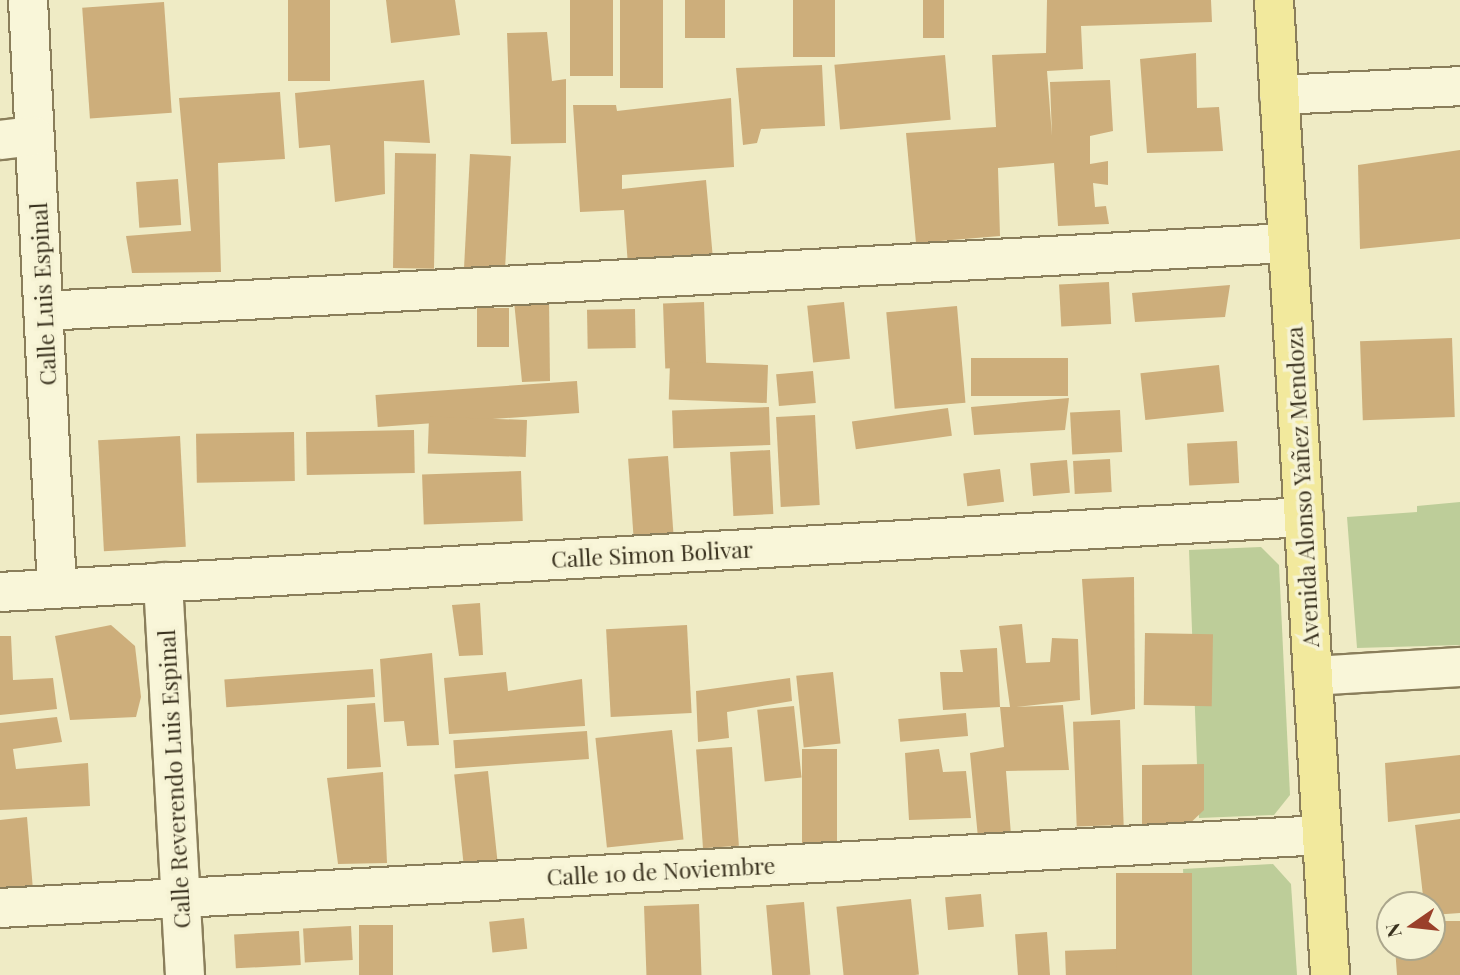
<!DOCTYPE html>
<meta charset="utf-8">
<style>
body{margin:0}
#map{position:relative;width:1460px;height:975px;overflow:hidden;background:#efebc5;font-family:"Playfair Display",serif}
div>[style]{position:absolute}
.green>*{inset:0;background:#bdcd99}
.building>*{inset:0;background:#cdae7b;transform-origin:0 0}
.roads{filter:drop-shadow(2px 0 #8a7e5b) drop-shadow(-2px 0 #8a7e5b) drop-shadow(0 2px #8a7e5b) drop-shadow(0 -2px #8a7e5b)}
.minor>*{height:38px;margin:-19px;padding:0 19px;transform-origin:19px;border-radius:19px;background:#f9f6d9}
.major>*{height:38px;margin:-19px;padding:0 19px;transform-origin:19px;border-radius:19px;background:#f2e99d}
span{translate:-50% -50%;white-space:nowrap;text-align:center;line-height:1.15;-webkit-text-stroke:7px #f6f3d5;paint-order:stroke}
.street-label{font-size:23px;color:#3a321f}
.north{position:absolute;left:1376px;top:891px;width:70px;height:70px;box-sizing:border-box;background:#f6f3d5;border:2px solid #aba68c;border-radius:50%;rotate:256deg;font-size:19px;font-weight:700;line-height:28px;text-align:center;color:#3a321f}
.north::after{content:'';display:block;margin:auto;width:24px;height:32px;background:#9a402a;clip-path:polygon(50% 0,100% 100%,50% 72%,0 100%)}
</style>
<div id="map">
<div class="green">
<div style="clip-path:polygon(1460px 502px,1460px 645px,1357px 648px,1347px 517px,1417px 512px,1417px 506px)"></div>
<div style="clip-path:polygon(1261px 547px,1279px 565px,1290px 795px,1274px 815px,1199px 818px,1189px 550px)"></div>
<div style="clip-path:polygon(1273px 864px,1291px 884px,1297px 975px,1188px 975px,1183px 869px)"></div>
</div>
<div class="building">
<div style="left:288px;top:0;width:42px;height:81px"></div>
<div style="clip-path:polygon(386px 0,455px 0,460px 35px,391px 43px)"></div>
<div style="left:570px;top:0;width:43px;height:76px"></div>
<div style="left:620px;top:0;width:43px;height:88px"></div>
<div style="left:685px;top:0;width:40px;height:38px"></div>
<div style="left:793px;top:0;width:42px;height:57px"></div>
<div style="left:923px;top:0;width:21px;height:38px"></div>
<div style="clip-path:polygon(1047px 0,1211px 0,1212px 22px,1081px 26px,1083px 69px,1047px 71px,1052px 136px,1050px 82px,1110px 80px,1113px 131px,1090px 136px,1090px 164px,1108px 161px,1108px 185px,1093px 183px,1095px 207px,1106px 206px,1109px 224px,1058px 226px,1054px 163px,998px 168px,1000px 236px,916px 243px,906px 133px,996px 127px,992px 55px,1046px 53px)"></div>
<div style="left:164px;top:2px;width:111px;height:82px;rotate:86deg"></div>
<div style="clip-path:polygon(547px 32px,552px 81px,566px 79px,566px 143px,511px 144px,507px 33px)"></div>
<div style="clip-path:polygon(1196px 53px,1197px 108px,1219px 107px,1223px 151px,1147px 153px,1140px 59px)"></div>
<div style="left:945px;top:55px;width:65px;height:111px;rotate:85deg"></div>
<div style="clip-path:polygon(822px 65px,825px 126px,761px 129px,757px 143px,743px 145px,736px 68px)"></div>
<div style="clip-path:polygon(424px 80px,430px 143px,384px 141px,385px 194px,335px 202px,330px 145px,299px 148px,295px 93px)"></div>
<div style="clip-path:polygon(280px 92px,285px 159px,218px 163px,221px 272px,132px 273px,126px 236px,191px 231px,179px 98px)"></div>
<div style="clip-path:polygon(731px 98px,734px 167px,622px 175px,622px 189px,706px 180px,713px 259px,628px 266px,624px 210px,580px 212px,573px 105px,616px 105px,617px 111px)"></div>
<div style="clip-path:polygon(1460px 150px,1460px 239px,1360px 249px,1358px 165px)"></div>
<div style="left:395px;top:153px;width:41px;height:115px;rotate:1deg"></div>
<div style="left:470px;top:154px;width:41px;height:115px;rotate:3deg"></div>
<div style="left:178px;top:179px;width:46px;height:42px;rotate:86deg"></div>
<div style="left:1109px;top:282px;width:42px;height:50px;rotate:87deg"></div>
<div style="clip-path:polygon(1230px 285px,1225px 317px,1135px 322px,1132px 293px)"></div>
<div style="clip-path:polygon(549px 299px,550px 381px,522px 382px,514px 301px)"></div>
<div style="left:704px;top:302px;width:65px;height:41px;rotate:88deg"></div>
<div style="left:844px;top:302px;width:57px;height:37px;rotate:84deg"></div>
<div style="left:957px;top:306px;width:97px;height:71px;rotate:85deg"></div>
<div style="left:477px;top:308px;width:32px;height:39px"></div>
<div style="left:635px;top:309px;width:39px;height:48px;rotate:89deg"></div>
<div style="left:1452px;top:338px;width:79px;height:92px;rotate:88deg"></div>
<div style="left:1068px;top:358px;width:38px;height:97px;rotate:90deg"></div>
<div style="left:768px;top:365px;width:38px;height:98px;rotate:92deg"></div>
<div style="left:1219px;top:365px;width:47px;height:79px;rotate:84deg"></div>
<div style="left:813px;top:371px;width:32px;height:37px;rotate:85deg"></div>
<div style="left:577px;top:381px;width:32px;height:202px;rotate:86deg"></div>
<div style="clip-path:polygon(1069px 398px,1065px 430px,974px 435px,971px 407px)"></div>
<div style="left:769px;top:407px;width:38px;height:97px;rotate:88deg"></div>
<div style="left:948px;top:408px;width:28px;height:97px;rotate:82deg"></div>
<div style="left:1120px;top:410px;width:42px;height:50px;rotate:87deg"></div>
<div style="left:815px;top:415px;width:90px;height:39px;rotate:87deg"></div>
<div style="left:527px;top:420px;width:37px;height:98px;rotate:92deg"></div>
<div style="left:414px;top:430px;width:43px;height:108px;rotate:89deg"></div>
<div style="left:294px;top:432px;width:49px;height:98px;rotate:89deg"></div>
<div style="left:180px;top:436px;width:111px;height:82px;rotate:87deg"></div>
<div style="left:1237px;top:441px;width:42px;height:50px;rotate:87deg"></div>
<div style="left:770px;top:450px;width:64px;height:40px;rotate:87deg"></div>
<div style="left:668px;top:456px;width:77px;height:40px;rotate:86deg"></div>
<div style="left:1110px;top:459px;width:33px;height:37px;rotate:87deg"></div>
<div style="left:1067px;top:460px;width:33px;height:37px;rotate:85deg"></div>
<div style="left:1000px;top:469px;width:33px;height:37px;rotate:83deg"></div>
<div style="left:521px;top:471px;width:50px;height:99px;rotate:88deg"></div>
<div style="clip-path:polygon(1134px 577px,1135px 709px,1091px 715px,1082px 579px)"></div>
<div style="clip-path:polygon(480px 603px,483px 655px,459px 656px,452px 605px)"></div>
<div style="clip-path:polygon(1022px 624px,1026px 663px,1050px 662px,1052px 638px,1078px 639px,1080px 700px,1016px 707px,1063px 705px,1069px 770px,1006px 771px,1011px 835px,978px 838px,970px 753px,1004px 747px,1000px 707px,1010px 707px,999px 626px)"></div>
<div style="clip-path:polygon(111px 625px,135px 646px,141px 697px,136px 717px,70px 720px,55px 636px)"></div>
<div style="left:687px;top:625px;width:88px;height:81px;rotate:87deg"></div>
<div style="left:1145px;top:633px;width:68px;height:72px;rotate:1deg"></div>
<div style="clip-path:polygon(0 636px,11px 636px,13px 680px,53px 678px,57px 709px,0 715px)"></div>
<div style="clip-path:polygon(997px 648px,1000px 707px,943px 710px,940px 672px,963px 672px,960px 650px)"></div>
<div style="clip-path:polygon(432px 653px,439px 745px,407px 746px,404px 721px,384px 722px,380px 659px)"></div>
<div style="left:373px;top:669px;width:28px;height:149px;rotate:86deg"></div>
<div style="clip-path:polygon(506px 672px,508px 691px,582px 679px,585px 726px,449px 734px,444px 678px)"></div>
<div style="left:833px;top:672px;width:72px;height:37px;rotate:84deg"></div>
<div style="clip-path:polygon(790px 678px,792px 701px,727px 712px,729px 738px,698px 742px,696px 691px)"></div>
<div style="clip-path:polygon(375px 703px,381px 767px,347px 769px,347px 705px)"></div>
<div style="left:794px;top:706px;width:72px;height:37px;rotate:84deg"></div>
<div style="left:966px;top:713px;width:23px;height:68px;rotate:85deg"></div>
<div style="clip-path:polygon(57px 717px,62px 742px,13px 749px,16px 769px,88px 763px,90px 806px,0 810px,0 723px)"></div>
<div style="left:1120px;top:720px;width:105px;height:47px;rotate:88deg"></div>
<div style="left:672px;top:730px;width:110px;height:77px;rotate:84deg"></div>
<div style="left:587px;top:731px;width:28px;height:134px;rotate:86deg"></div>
<div style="left:732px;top:747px;width:99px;height:36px;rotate:86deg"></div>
<div style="left:802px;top:749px;width:35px;height:95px"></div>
<div style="clip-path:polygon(939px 749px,943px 772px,966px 771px,971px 818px,909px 820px,905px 753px)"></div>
<div style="clip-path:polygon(1460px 755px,1460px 813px,1388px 822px,1385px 763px)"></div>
<div style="clip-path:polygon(1204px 764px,1204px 810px,1183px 830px,1142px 829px,1142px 765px)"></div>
<div style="left:488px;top:771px;width:90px;height:34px;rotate:84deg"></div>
<div style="clip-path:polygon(383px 772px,387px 863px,338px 864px,327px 778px)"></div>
<div style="clip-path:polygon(27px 817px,33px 890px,0 891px,0 820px)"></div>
<div style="clip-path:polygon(1460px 819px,1460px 913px,1432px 915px,1432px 905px,1424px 905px,1415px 825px)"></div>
<div style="left:1192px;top:873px;width:102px;height:76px;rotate:90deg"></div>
<div style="left:981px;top:894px;width:33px;height:36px;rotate:85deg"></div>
<div style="left:911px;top:899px;width:76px;height:75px;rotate:84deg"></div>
<div style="left:804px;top:902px;width:73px;height:38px;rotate:85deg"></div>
<div style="left:699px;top:904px;width:71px;height:55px;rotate:88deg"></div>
<div style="left:524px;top:918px;width:31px;height:35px;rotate:84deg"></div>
<div style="clip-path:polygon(1432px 921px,1460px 921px,1460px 975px,1397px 975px,1395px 947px,1432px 947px)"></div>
<div style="left:359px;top:925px;width:34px;height:50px"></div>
<div style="left:351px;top:926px;width:34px;height:48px;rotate:87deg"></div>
<div style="left:299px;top:931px;width:34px;height:65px;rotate:87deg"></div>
<div style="left:1047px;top:932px;width:43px;height:32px;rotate:86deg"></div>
<div style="left:1116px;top:949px;width:26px;height:51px;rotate:88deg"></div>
</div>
<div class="roads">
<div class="minor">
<div style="left:28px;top:0;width:589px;rotate:87.18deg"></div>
<div style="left:1279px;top:95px;width:181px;rotate:-2.8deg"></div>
<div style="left:0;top:140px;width:34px;rotate:-7deg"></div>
<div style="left:44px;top:311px;width:1246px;rotate:-3.13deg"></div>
<div style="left:163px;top:582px;width:394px;rotate:86.8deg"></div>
<div style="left:0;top:592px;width:1306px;rotate:-3.29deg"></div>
<div style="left:1313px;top:676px;width:147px;rotate:-3.5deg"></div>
<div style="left:0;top:908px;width:1324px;rotate:-3.16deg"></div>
</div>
<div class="major">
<div style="left:1274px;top:0;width:977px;rotate:86.71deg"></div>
</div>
</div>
<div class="street-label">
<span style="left:43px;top:294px;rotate:-93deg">Calle Luis Espinal</span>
<span style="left:1302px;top:487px;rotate:-93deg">Avenida Alonso Yañez Mendoza</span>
<span style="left:652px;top:554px;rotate:-3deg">Calle Simon Bolivar</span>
<span style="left:174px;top:779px;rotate:-93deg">Calle Reverendo Luis Espinal</span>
<span style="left:661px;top:871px;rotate:-3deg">Calle 10 de Noviembre</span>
</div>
<div class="north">N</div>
</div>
